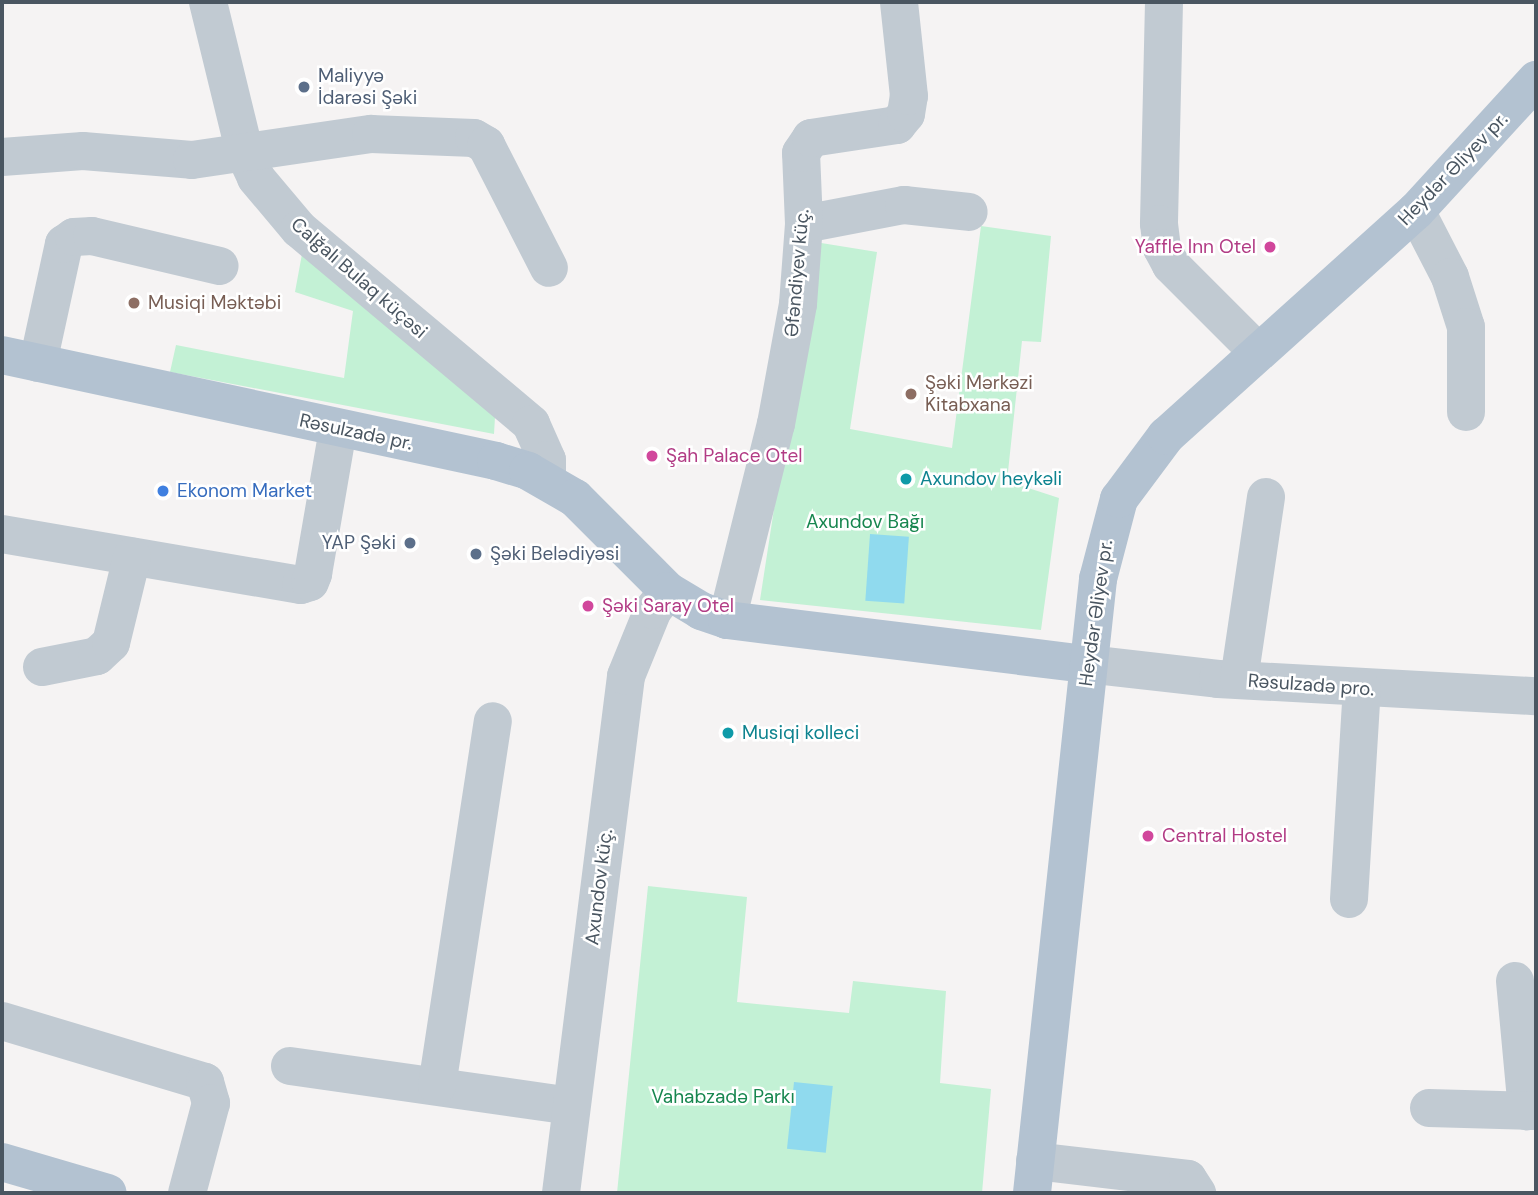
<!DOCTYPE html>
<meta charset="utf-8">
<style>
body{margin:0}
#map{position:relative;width:1538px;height:1195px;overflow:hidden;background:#f5f3f3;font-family:"DM Sans",sans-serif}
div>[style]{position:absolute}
.green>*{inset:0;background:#c3f1d5}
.water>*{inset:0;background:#90daee;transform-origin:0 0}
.minor>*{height:38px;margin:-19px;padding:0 19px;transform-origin:19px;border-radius:19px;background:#c1cad2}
.major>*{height:38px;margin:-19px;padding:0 19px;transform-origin:19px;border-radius:19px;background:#b3c2d1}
.dots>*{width:19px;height:19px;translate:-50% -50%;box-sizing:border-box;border:4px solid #fff;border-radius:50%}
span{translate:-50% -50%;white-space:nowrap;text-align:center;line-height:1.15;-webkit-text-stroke:5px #fff;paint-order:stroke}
.service-label{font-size:19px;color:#4e5e75}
.left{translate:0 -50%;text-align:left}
.right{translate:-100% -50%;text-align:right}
.street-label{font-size:19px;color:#4a5661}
.hotel-label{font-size:19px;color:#b23c85}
.education-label{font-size:19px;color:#785e54}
.culture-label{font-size:19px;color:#0d838f}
.shop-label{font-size:19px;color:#366cbe}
.park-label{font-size:19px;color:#17864f}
.frame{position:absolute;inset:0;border:4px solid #4a5661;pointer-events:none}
</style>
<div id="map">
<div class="green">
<div style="clip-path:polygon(981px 226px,1051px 236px,1041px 342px,1022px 341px,1007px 481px,1059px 498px,1041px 630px,760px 600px,815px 242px,877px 252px,850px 429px,952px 448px)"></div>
<div style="clip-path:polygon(302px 254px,495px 417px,494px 434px,170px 372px,176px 345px,344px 378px,353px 311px,295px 292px)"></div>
<div style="clip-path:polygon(648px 886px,747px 897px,737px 1002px,849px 1013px,853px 981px,946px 991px,940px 1083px,991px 1089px,982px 1193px,617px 1193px)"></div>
</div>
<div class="water">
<div style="left:870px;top:534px;width:39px;height:67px;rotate:4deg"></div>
<div style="left:794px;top:1082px;width:39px;height:67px;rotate:6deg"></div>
</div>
<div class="minor">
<div style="left:208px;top:2px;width:156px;rotate:76.3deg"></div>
<div style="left:245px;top:154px;width:26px;rotate:65deg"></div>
<div style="left:256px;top:178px;width:67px;rotate:49.9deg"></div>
<div style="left:299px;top:229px;width:303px;rotate:40deg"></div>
<div style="left:531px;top:424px;width:39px;rotate:66deg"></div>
<div style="left:547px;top:460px;width:20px;rotate:90deg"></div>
<div style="left:1164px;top:2px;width:222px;rotate:91.3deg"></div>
<div style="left:1159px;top:224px;width:24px;rotate:83deg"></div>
<div style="left:1162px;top:248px;width:19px;rotate:62deg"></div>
<div style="left:1171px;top:265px;width:123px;rotate:45deg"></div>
<div style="left:2px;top:157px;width:81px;rotate:-4.2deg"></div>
<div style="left:83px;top:151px;width:109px;rotate:4.7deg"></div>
<div style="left:192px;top:160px;width:181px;rotate:-8.3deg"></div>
<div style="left:371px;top:134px;width:103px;rotate:2.2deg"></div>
<div style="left:474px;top:138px;width:14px;rotate:30deg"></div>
<div style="left:486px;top:145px;width:138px;rotate:62.9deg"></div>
<div style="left:1416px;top:211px;width:74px;rotate:62.7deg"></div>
<div style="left:1450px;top:277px;width:52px;rotate:72.3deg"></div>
<div style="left:1466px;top:327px;width:85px;rotate:90deg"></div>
<div style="left:804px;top:224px;width:102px;rotate:-10.8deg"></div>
<div style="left:904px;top:205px;width:65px;rotate:6.1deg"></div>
<div style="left:38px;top:363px;width:122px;rotate:-77.7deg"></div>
<div style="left:64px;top:244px;width:12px;rotate:-35deg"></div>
<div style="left:74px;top:237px;width:18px;rotate:-3deg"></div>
<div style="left:92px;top:236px;width:131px;rotate:13.2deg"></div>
<div style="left:2px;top:534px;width:303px;rotate:9.7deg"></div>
<div style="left:301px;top:585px;width:9px;rotate:-18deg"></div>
<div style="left:310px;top:582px;width:9px;rotate:-69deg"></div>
<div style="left:313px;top:574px;width:146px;rotate:-80.2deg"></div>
<div style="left:727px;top:620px;width:202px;rotate:-76deg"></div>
<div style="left:776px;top:424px;width:122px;rotate:-79.6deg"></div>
<div style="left:798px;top:304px;width:80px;rotate:-85.7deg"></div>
<div style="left:804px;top:224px;width:71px;rotate:-92.4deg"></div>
<div style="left:801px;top:153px;width:18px;rotate:-56deg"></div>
<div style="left:811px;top:138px;width:87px;rotate:-8.6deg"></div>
<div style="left:897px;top:125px;width:14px;rotate:-51deg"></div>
<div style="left:906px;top:114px;width:18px;rotate:-81deg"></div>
<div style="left:909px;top:96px;width:95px;rotate:-96.1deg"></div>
<div style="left:1087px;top:664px;width:132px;rotate:6.5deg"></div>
<div style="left:1218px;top:679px;width:318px;rotate:3.1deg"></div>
<div style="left:42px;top:667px;width:56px;rotate:-11.3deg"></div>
<div style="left:97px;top:656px;width:19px;rotate:-43deg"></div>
<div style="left:111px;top:643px;width:89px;rotate:-76.3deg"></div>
<div style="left:1239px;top:680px;width:185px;rotate:-81.6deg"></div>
<div style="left:1349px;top:899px;width:210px;rotate:-86.5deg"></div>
<div style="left:1515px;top:981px;width:131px;rotate:84.7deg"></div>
<div style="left:2px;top:1021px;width:212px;rotate:16.7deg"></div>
<div style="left:205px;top:1082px;width:22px;rotate:74deg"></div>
<div style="left:211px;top:1103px;width:93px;rotate:104.9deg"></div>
<div style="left:290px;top:1066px;width:284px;rotate:8.1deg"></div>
<div style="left:437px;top:1086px;width:369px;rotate:-81.3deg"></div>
<div style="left:1429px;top:1108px;width:107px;rotate:1.6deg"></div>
<div style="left:1035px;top:1161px;width:154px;rotate:6.7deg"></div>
<div style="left:1188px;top:1179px;width:17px;rotate:57deg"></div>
<div style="left:561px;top:1193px;width:521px;rotate:-82.83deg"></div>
<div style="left:626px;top:676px;width:71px;rotate:-67.8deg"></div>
<div style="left:653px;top:610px;width:24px;rotate:-52deg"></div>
</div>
<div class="major">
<div style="left:2px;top:355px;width:505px;rotate:12.11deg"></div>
<div style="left:496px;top:461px;width:34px;rotate:17deg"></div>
<div style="left:528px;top:471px;width:54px;rotate:29.9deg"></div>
<div style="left:575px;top:498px;width:132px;rotate:45deg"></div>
<div style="left:668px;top:591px;width:39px;rotate:31deg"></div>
<div style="left:701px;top:611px;width:28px;rotate:19deg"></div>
<div style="left:727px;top:620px;width:363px;rotate:7deg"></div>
<div style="left:2px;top:1162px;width:110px;rotate:16.3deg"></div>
<div style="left:1032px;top:1193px;width:618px;rotate:-83.86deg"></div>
<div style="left:1098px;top:579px;width:83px;rotate:-75.3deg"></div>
<div style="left:1119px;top:499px;width:79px;rotate:-53.3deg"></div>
<div style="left:1166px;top:436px;width:336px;rotate:-42deg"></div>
<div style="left:1416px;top:211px;width:178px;rotate:-47.5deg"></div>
</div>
<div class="dots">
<div style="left:304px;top:87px;background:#5c6f8a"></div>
<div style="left:1270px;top:247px;background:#d1479c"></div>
<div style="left:134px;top:303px;background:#8d6e63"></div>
<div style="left:911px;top:394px;background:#8d6e63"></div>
<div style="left:652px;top:456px;background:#d1479c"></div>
<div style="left:906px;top:479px;background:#0f9aa8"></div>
<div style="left:163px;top:491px;background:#3f7fe0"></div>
<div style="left:410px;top:543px;background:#5c6f8a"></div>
<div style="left:476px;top:554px;background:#5c6f8a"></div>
<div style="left:588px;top:606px;background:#d1479c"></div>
<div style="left:728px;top:733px;background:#0f9aa8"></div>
<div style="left:1148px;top:836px;background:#d1479c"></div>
</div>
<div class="service-label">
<span class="left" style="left:318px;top:87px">Maliyyə<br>İdarəsi Şəki</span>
<span class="right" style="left:396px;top:543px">YAP Şəki</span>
<span class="left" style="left:490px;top:554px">Şəki Belədiyəsi</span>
</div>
<div class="street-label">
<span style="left:1453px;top:169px;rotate:-46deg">Heydər Əliyev pr.</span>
<span style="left:797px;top:273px;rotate:-85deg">Əfəndiyev küç.</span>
<span style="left:359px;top:278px;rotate:41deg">Calğalı Bulaq küçəsi</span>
<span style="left:356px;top:432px;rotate:12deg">Rəsulzadə pr.</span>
<span style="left:1096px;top:613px;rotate:-82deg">Heydər Əliyev pr.</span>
<span style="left:1311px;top:685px;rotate:4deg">Rəsulzadə pro.</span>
<span style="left:599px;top:887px;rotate:-83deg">Axundov küç.</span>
</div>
<div class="hotel-label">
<span class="right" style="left:1256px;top:247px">Yaffle Inn Otel</span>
<span class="left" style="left:666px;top:456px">Şah Palace Otel</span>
<span class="left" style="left:602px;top:606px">Şəki Saray Otel</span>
<span class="left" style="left:1162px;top:836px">Central Hostel</span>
</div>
<div class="education-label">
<span class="left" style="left:148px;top:303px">Musiqi Məktəbi</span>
<span class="left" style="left:925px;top:394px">Şəki Mərkəzi<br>Kitabxana</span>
</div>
<div class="culture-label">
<span class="left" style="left:920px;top:479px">Axundov heykəli</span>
<span class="left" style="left:742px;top:733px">Musiqi kolleci</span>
</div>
<div class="shop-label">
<span class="left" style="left:177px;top:491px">Ekonom Market</span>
</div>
<div class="park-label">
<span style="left:865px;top:522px">Axundov Bağı</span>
<span style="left:723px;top:1097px">Vahabzadə Parkı</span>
</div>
<div class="frame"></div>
</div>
